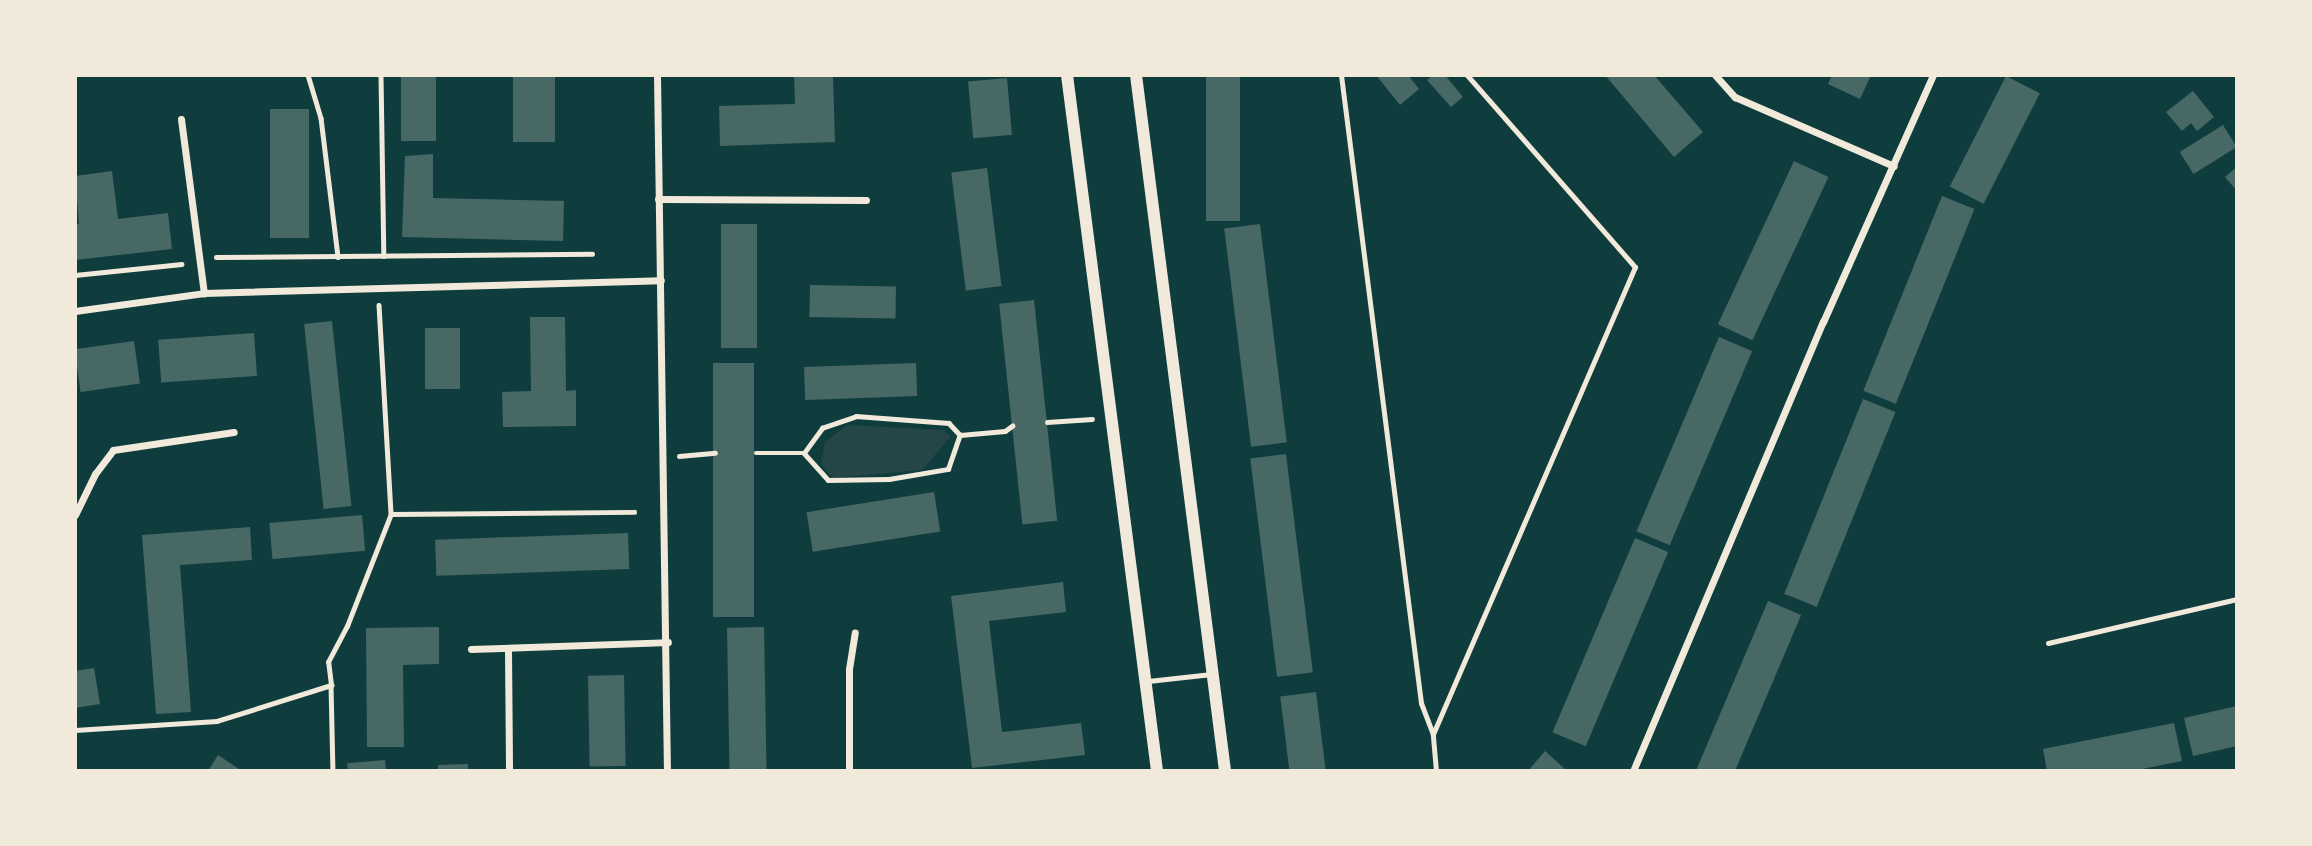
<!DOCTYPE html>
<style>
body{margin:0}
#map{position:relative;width:2312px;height:846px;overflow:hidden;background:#0f3d3e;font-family:"Roboto Condensed",sans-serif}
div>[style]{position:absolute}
.green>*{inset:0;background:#244646}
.building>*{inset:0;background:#486865;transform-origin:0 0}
.path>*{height:4.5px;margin:-2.25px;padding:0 2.25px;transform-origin:2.25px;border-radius:2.25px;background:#f1e9da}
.service>*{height:5px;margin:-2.5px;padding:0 2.5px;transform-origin:2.5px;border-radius:2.5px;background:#f1e9da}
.minor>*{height:7px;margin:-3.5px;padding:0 3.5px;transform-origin:3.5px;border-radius:3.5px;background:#f1e9da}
.tertiary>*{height:12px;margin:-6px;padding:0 6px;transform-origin:6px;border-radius:6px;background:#f1e9da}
span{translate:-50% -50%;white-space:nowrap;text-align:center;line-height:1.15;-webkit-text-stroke:6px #f1e9da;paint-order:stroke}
.frame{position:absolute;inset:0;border:77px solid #f1e9da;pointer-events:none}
</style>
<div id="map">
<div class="green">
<div style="clip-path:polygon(847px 425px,943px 430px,951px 436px,922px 470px,833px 478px,821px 464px,825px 442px)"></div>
</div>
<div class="building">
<div style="left:401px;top:75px;width:35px;height:66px"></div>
<div style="left:513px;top:75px;width:42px;height:67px"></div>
<div style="clip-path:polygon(794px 75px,833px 75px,835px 142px,720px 146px,719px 106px,795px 104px)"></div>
<div style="left:1206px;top:75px;width:34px;height:146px"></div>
<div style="clip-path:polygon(1376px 75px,1408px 75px,1419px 89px,1400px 105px)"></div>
<div style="clip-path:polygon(1433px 75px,1445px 75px,1463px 97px,1451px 107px,1427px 80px)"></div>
<div style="clip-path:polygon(1605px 75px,1654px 75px,1703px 132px,1674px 157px)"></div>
<div style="clip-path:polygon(1832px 75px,1871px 75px,1860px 99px,1828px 84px)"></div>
<div style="left:2006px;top:76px;width:38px;height:124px;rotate:27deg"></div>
<div style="left:1007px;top:78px;width:57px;height:39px;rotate:85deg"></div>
<div style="clip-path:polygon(2193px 91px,2214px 117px,2197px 131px,2191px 123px,2182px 131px,2166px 112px)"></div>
<div style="left:270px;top:109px;width:39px;height:129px"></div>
<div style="left:2223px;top:125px;width:26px;height:51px;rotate:58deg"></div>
<div style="clip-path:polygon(433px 154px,433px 198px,564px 201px,563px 241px,402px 237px,405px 156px)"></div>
<div style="left:1794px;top:161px;width:38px;height:180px;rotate:25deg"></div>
<div style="clip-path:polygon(2237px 167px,2237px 191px,2225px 177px)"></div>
<div style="left:987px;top:168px;width:119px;height:36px;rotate:83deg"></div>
<div style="clip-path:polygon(112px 171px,118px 219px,168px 213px,172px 249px,75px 260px,75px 224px,79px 224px,75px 176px)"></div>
<div style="left:1942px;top:196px;width:35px;height:210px;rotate:22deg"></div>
<div style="left:721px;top:224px;width:36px;height:124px"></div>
<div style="left:1260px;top:224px;width:220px;height:36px;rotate:83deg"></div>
<div style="left:810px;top:285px;width:86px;height:32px;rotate:1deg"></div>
<div style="left:1034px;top:300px;width:222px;height:35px;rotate:84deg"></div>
<div style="clip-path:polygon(530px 317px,565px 317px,566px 391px,576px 390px,576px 426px,503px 427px,502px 392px,531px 391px)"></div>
<div style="left:332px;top:321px;width:186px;height:28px;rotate:84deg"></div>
<div style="left:425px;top:328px;width:35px;height:61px"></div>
<div style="left:254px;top:333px;width:43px;height:96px;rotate:86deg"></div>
<div style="left:1719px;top:337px;width:36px;height:211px;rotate:23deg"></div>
<div style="left:134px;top:341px;width:43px;height:60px;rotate:82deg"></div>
<div style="left:713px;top:363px;width:41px;height:254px"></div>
<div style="left:916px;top:363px;width:33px;height:112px;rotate:88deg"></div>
<div style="left:1863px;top:399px;width:35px;height:210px;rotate:22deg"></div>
<div style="left:1286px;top:454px;width:220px;height:36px;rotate:83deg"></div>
<div style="left:934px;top:492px;width:40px;height:129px;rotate:81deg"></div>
<div style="left:362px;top:515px;width:36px;height:93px;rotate:85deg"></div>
<div style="clip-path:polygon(250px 527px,252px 560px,180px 565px,191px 712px,156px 714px,142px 535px)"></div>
<div style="left:628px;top:533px;width:36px;height:193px;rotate:88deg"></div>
<div style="left:1635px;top:538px;width:36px;height:211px;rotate:23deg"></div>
<div style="clip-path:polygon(1063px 582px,1066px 612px,989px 621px,1002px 732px,1081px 723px,1085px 755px,972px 768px,951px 596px)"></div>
<div style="left:1768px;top:601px;width:36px;height:184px;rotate:23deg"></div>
<div style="clip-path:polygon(439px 627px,439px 664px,403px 665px,404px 747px,367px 747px,366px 628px)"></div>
<div style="left:764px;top:627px;width:144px;height:37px;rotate:89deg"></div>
<div style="clip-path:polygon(94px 668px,100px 704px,75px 708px,75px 671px)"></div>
<div style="left:624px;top:675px;width:91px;height:36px;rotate:89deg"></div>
<div style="left:1316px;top:692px;width:80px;height:36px;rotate:83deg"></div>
<div style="clip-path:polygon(2237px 706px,2237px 746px,2193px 756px,2184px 718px)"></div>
<div style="clip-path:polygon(2174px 723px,2182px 761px,2132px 771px,2047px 771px,2043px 749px)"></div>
<div style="clip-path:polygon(1545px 751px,1567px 771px,1528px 771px)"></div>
<div style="clip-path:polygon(218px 755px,242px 771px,208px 771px)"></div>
<div style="left:385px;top:760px;width:11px;height:38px;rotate:85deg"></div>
<div style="clip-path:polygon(468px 764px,468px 771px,438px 771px,438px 765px)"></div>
</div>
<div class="path">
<div style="left:308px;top:75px;width:45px;rotate:73.2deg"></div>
<div style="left:321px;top:118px;width:140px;rotate:83deg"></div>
<div style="left:381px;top:75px;width:181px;rotate:89.1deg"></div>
<div style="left:216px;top:257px;width:376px;rotate:-0.5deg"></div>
<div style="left:75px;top:275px;width:107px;rotate:-5.9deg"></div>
<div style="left:379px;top:305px;width:209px;rotate:86.7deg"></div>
<div style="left:1047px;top:422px;width:45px;rotate:-3.8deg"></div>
<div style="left:756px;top:453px;width:48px"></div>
<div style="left:804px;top:453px;width:31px;rotate:-54deg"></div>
<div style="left:822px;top:428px;width:36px;rotate:-19deg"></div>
<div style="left:856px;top:416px;width:93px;rotate:4.3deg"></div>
<div style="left:949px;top:423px;width:16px;rotate:47deg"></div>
<div style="left:960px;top:435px;width:45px;rotate:-5.1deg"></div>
<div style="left:1005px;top:431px;width:9px;rotate:-36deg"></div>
<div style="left:804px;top:453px;width:36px;rotate:48deg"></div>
<div style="left:828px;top:480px;width:61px;rotate:-0.9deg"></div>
<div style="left:889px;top:479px;width:60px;rotate:-9.6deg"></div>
<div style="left:948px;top:469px;width:36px;rotate:-71deg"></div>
<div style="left:679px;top:456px;width:36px;rotate:-5deg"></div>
<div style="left:331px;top:685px;width:86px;rotate:88.7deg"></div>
<div style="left:75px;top:730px;width:142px;rotate:-3.6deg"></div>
<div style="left:217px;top:721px;width:120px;rotate:-17.5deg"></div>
<div style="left:331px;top:685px;width:23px;rotate:-97deg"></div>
<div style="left:328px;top:662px;width:41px;rotate:-62.2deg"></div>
<div style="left:347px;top:626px;width:120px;rotate:-68.6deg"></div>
<div style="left:391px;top:514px;width:243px;rotate:-0.5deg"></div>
</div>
<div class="service">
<div style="left:1341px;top:75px;width:633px;rotate:82.74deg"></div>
<div style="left:1421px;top:703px;width:33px;rotate:69deg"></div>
<div style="left:2048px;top:643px;width:194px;rotate:-13.1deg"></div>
<div style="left:1148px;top:681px;width:64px;rotate:-6.2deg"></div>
<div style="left:1436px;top:771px;width:37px;rotate:-95deg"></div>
<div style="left:1433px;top:734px;width:509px;rotate:-66.61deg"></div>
<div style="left:1635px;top:267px;width:255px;rotate:-131.2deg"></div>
</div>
<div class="minor">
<div style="left:657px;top:75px;width:696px;rotate:89.18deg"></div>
<div style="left:1715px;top:75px;width:30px;rotate:48deg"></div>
<div style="left:1735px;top:97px;width:173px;rotate:23.5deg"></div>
<div style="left:181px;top:119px;width:176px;rotate:82.5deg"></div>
<div style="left:658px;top:199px;width:208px;rotate:0.3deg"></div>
<div style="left:75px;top:311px;width:130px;rotate:-7.9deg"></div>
<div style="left:204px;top:293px;width:457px;rotate:-1.6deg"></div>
<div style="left:75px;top:515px;width:46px;rotate:-64deg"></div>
<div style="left:95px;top:474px;width:30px;rotate:-53deg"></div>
<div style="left:113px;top:450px;width:122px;rotate:-8.5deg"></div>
<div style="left:471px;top:649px;width:197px;rotate:-2deg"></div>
<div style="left:508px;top:650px;width:121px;rotate:89.5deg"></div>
<div style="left:849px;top:771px;width:102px;rotate:-90deg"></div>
<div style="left:849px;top:669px;width:37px;rotate:-81deg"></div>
<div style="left:1633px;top:771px;width:488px;rotate:-67.1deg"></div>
<div style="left:1823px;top:322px;width:270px;rotate:-66deg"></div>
</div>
<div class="tertiary">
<div style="left:1067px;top:75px;width:702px;rotate:82.63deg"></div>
<div style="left:1136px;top:75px;width:702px;rotate:82.71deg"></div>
</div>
<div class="frame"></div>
</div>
